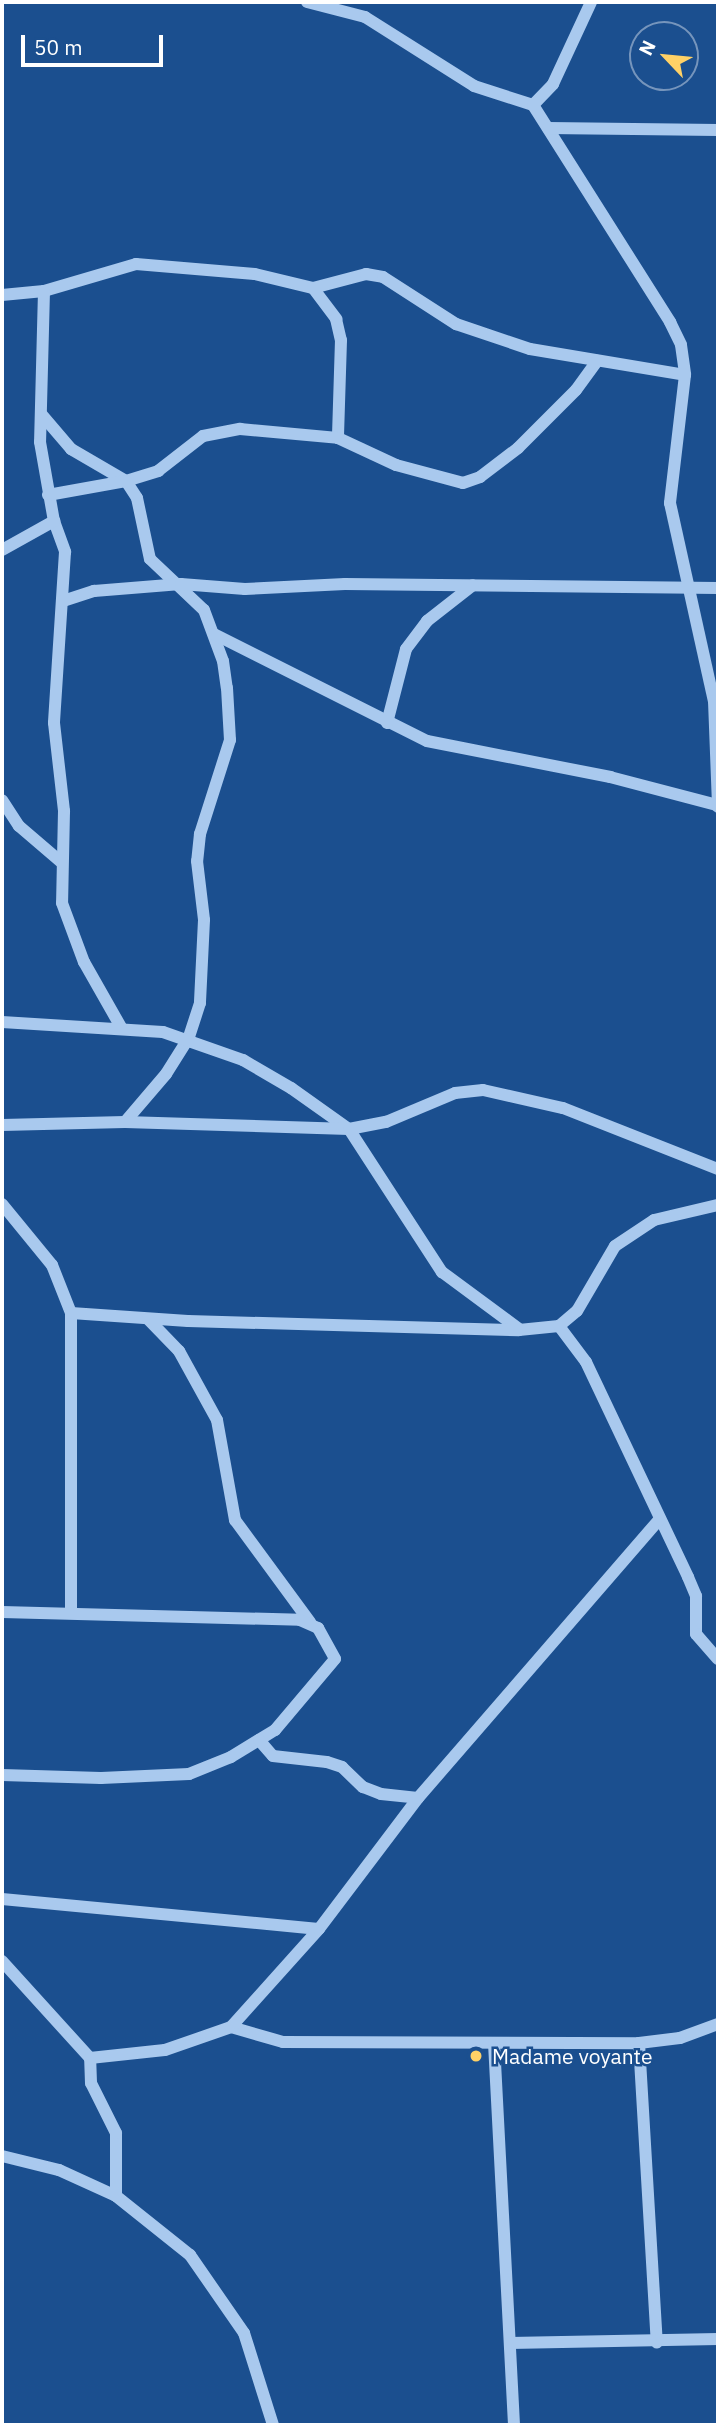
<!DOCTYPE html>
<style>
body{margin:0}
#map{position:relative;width:720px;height:2427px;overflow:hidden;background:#1b4f8f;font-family:"IBM Plex Sans",sans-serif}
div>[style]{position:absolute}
.minor>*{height:12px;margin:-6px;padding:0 6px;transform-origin:6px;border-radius:6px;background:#a9c9ee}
.dots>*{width:19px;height:19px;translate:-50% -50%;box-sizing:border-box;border:4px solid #1b4f8f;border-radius:50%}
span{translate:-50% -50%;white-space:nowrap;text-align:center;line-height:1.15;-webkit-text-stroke:5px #1b4f8f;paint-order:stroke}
.poi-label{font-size:21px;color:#fff}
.left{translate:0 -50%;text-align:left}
.frame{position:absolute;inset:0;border:4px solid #fff;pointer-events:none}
.north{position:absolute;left:629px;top:21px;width:70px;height:70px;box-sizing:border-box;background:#1b4f8f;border:2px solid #7695bc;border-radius:50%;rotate:296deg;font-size:19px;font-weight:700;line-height:28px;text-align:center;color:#fff}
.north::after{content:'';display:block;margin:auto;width:24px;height:32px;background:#ffd166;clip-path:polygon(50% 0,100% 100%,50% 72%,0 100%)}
.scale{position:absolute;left:21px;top:35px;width:142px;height:32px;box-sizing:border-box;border:4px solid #fff;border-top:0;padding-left:9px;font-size:21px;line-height:24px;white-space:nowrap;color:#fff;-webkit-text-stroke:5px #1b4f8f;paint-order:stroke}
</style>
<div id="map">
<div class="minor">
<div style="left:307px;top:2px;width:60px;rotate:14.5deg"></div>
<div style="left:365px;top:17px;width:129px;rotate:32.3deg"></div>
<div style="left:474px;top:86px;width:62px;rotate:17.9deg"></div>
<div style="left:533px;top:105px;width:257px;rotate:57.7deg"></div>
<div style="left:670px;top:322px;width:25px;rotate:64deg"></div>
<div style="left:681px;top:345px;width:30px;rotate:82deg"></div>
<div style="left:685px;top:375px;width:129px;rotate:96.7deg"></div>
<div style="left:670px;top:503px;width:203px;rotate:77.5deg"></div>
<div style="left:714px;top:701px;width:106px;rotate:87.8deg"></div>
<div style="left:533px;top:105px;width:29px;rotate:-46deg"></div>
<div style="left:553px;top:84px;width:90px;rotate:-65.1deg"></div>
<div style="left:548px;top:128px;width:170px;rotate:0.7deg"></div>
<div style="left:313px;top:288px;width:39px;rotate:53deg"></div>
<div style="left:336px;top:319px;width:22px;rotate:77deg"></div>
<div style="left:341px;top:340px;width:98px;rotate:91.8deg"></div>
<div style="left:44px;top:291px;width:96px;rotate:-16.4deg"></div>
<div style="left:136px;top:264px;width:119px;rotate:4.8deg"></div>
<div style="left:255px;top:274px;width:60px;rotate:13.6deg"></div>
<div style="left:313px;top:288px;width:55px;rotate:-14.8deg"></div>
<div style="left:366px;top:274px;width:17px;rotate:10deg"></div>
<div style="left:383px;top:277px;width:87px;rotate:32.8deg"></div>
<div style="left:456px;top:324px;width:78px;rotate:18.7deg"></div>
<div style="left:530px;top:349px;width:157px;rotate:9.5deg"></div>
<div style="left:2px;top:295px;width:42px;rotate:-5.4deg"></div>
<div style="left:44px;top:291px;width:151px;rotate:91.5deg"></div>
<div style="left:40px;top:442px;width:80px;rotate:80deg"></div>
<div style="left:54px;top:521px;width:33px;rotate:70deg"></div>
<div style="left:65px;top:552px;width:171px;rotate:93.7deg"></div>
<div style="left:54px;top:723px;width:89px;rotate:83.5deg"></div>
<div style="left:64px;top:811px;width:92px;rotate:91.2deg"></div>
<div style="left:62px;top:903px;width:63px;rotate:69.6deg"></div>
<div style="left:84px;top:962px;width:75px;rotate:60.4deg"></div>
<div style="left:42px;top:415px;width:45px;rotate:49.5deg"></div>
<div style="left:71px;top:449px;width:64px;rotate:30.2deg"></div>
<div style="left:126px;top:481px;width:34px;rotate:-17deg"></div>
<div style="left:158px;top:471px;width:57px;rotate:-37.9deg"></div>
<div style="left:203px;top:436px;width:38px;rotate:-11deg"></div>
<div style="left:240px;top:429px;width:98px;rotate:5.2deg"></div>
<div style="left:338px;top:438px;width:64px;rotate:25deg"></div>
<div style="left:396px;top:465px;width:69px;rotate:15deg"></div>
<div style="left:463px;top:483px;width:18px;rotate:-19deg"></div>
<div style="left:480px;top:477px;width:48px;rotate:-37.3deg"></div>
<div style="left:518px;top:448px;width:82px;rotate:-45deg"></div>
<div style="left:576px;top:390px;width:36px;rotate:-54deg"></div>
<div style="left:48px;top:495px;width:79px;rotate:-10.2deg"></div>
<div style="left:126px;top:481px;width:20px;rotate:57deg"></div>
<div style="left:137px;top:498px;width:62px;rotate:78deg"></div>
<div style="left:150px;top:559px;width:74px;rotate:43.4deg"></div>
<div style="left:204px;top:610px;width:54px;rotate:69.6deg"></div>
<div style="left:223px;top:661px;width:27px;rotate:82deg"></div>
<div style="left:227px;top:688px;width:52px;rotate:86.7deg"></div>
<div style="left:230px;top:740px;width:99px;rotate:107.7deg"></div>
<div style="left:200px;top:834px;width:27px;rotate:96deg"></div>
<div style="left:197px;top:861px;width:59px;rotate:83.2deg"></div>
<div style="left:204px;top:920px;width:83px;rotate:92.8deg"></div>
<div style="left:200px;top:1003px;width:38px;rotate:108deg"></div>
<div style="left:188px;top:1039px;width:41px;rotate:122.2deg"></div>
<div style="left:166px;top:1074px;width:63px;rotate:130.5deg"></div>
<div style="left:2px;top:550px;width:60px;rotate:-29.1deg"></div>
<div style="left:63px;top:601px;width:33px;rotate:-18deg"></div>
<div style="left:94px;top:591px;width:87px;rotate:-4.6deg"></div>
<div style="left:181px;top:584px;width:64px;rotate:4.5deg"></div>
<div style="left:245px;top:589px;width:100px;rotate:-2.9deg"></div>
<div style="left:345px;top:584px;width:373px;rotate:0.6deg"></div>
<div style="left:214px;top:634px;width:238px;rotate:26.7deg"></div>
<div style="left:427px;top:741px;width:187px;rotate:11.1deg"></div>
<div style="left:610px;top:777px;width:111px;rotate:14.7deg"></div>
<div style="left:387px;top:723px;width:76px;rotate:-75.6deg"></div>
<div style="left:406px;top:649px;width:35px;rotate:-53deg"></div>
<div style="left:427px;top:621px;width:58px;rotate:-38deg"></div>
<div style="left:2px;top:800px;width:31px;rotate:57deg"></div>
<div style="left:19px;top:826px;width:55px;rotate:40.6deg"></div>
<div style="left:2px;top:1022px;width:161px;rotate:3.6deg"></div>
<div style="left:163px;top:1032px;width:85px;rotate:19.3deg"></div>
<div style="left:243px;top:1060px;width:56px;rotate:30.3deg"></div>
<div style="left:291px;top:1088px;width:71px;rotate:35.3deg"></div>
<div style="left:349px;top:1129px;width:171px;rotate:57deg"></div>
<div style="left:442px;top:1272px;width:96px;rotate:36.5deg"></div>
<div style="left:2px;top:1125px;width:123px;rotate:-1.4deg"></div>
<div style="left:125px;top:1122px;width:224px;rotate:1.8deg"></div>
<div style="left:349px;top:1129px;width:38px;rotate:-11deg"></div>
<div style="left:386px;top:1122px;width:75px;rotate:-22.8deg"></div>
<div style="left:455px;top:1093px;width:28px;rotate:-6deg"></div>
<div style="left:483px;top:1090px;width:82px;rotate:12.7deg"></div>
<div style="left:563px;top:1108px;width:167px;rotate:21.5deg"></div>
<div style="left:2px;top:1204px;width:79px;rotate:50.7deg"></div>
<div style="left:52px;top:1265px;width:52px;rotate:68.4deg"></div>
<div style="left:71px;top:1313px;width:300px;rotate:90deg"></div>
<div style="left:71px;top:1313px;width:117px;rotate:3.9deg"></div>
<div style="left:188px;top:1321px;width:331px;rotate:1.6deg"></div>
<div style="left:519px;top:1330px;width:40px;rotate:-5.7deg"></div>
<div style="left:559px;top:1326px;width:23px;rotate:-40deg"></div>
<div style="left:577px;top:1311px;width:75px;rotate:-59.7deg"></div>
<div style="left:615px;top:1246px;width:47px;rotate:-33.7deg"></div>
<div style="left:654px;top:1220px;width:66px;rotate:-13.2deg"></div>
<div style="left:148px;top:1319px;width:45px;rotate:45.9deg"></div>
<div style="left:179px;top:1351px;width:79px;rotate:61.2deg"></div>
<div style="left:217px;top:1420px;width:102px;rotate:79.8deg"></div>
<div style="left:235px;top:1520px;width:127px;rotate:53.7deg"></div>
<div style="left:559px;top:1326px;width:45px;rotate:53.1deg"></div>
<div style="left:586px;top:1362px;width:238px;rotate:64.6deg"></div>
<div style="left:688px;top:1577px;width:21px;rotate:67deg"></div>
<div style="left:696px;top:1596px;width:38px;rotate:90deg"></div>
<div style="left:696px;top:1634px;width:33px;rotate:49deg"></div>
<div style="left:2px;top:1612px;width:298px;rotate:1.5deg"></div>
<div style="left:300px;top:1620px;width:20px;rotate:24deg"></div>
<div style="left:318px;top:1628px;width:35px;rotate:61deg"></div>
<div style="left:335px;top:1659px;width:93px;rotate:130.2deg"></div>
<div style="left:275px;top:1730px;width:52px;rotate:148.5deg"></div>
<div style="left:231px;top:1757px;width:45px;rotate:158deg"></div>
<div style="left:189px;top:1774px;width:88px;rotate:177.4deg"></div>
<div style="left:101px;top:1778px;width:99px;rotate:-178.3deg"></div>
<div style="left:259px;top:1740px;width:21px;rotate:49deg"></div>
<div style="left:273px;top:1756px;width:54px;rotate:6.3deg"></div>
<div style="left:327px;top:1762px;width:16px;rotate:18deg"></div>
<div style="left:342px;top:1767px;width:29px;rotate:44deg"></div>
<div style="left:363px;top:1787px;width:19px;rotate:21deg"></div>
<div style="left:381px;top:1794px;width:37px;rotate:6deg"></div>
<div style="left:2px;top:1899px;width:318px;rotate:5.4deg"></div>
<div style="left:2px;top:1961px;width:131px;rotate:47.8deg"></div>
<div style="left:231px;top:2027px;width:54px;rotate:16.1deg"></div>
<div style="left:283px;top:2042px;width:356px;rotate:0.2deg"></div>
<div style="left:639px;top:2043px;width:41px;rotate:-7deg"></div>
<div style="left:680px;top:2038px;width:40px;rotate:-20.2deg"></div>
<div style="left:494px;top:2043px;width:383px;rotate:87deg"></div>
<div style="left:639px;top:2043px;width:300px;rotate:86.6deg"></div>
<div style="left:2px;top:2156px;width:59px;rotate:13.8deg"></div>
<div style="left:59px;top:2170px;width:63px;rotate:24.5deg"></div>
<div style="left:116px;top:2196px;width:95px;rotate:38.6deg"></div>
<div style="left:190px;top:2255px;width:95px;rotate:55.3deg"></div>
<div style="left:244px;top:2333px;width:96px;rotate:72.5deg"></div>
<div style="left:116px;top:2196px;width:63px;rotate:-90deg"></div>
<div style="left:116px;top:2133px;width:56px;rotate:-116.6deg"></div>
<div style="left:91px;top:2083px;width:25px;rotate:-92deg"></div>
<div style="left:90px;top:2058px;width:75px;rotate:-6.1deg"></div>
<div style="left:165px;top:2050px;width:70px;rotate:-19.2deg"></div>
<div style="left:231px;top:2027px;width:132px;rotate:-48.1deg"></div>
<div style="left:319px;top:1929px;width:164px;rotate:-52.9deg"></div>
<div style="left:418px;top:1798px;width:368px;rotate:-49.1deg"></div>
<div style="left:510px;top:2343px;width:208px;rotate:-1.1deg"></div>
</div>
<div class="dots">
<div style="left:476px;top:2056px;background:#ffd166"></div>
</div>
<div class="poi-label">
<span class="left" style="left:492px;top:2056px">Madame voyante</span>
</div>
<div class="frame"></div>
<div class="north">N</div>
<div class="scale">50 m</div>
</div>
